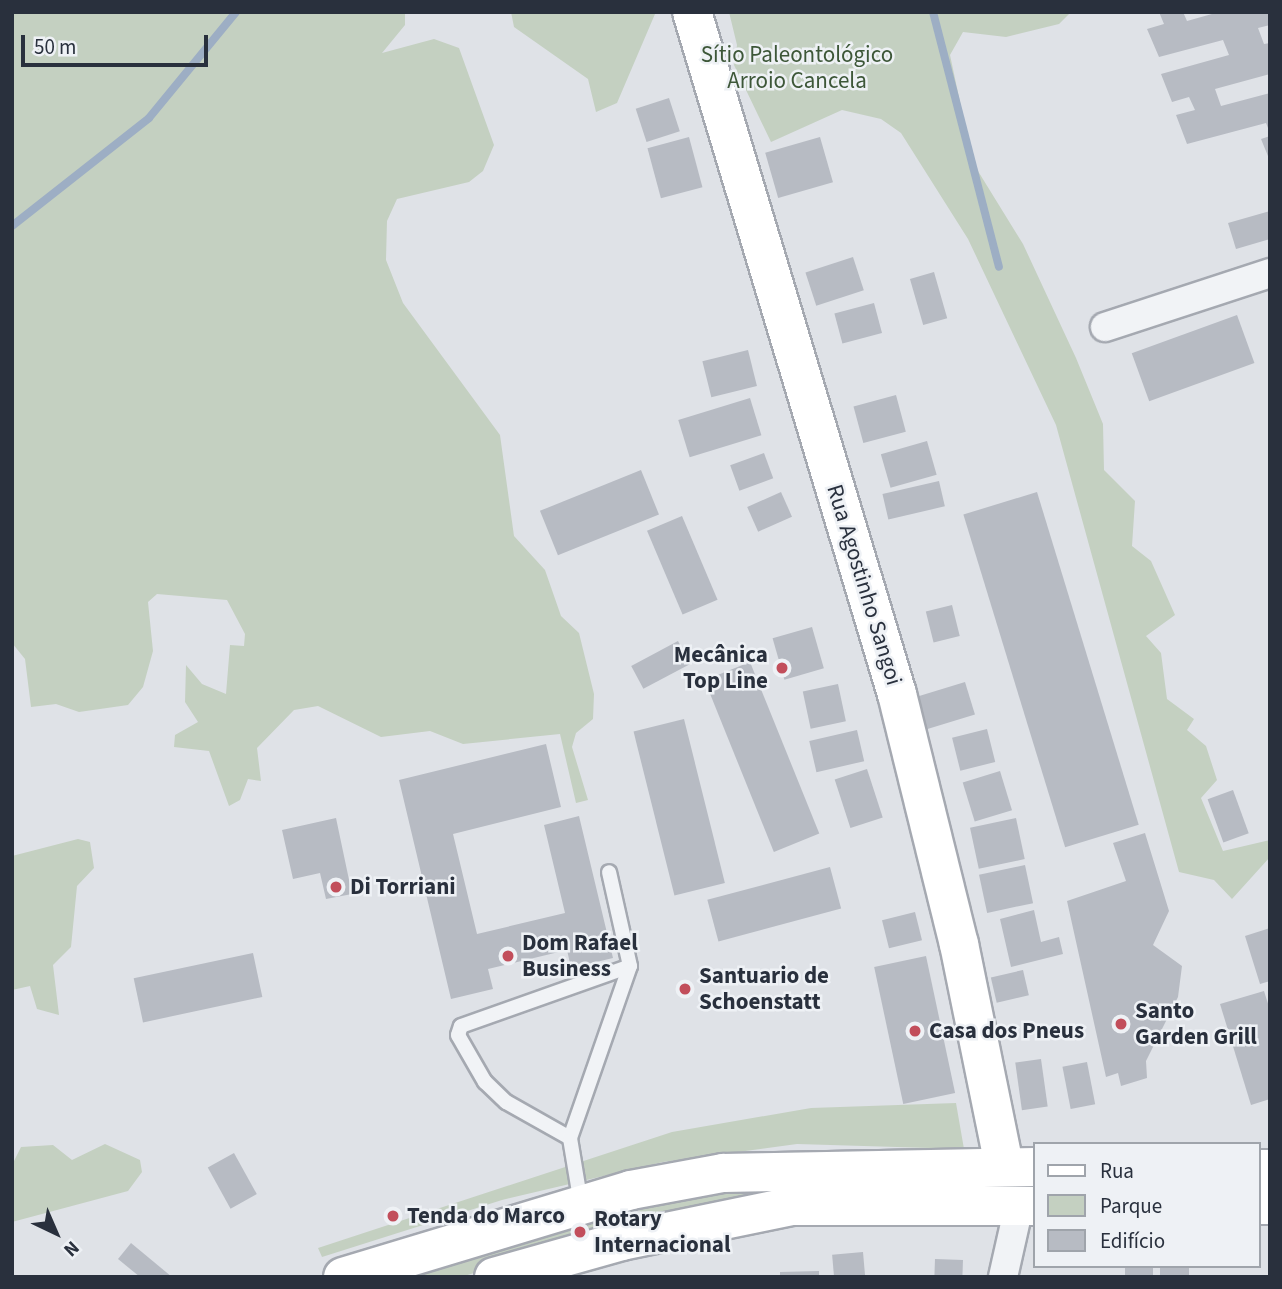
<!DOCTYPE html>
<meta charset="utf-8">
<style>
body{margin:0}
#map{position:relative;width:1282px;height:1289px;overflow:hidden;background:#dfe2e7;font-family:"Source Sans 3",sans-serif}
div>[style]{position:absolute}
.green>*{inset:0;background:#c4d0c1}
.stream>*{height:8px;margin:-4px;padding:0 4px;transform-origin:4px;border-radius:4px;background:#9daec4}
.building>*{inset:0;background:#b7bbc3;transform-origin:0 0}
.roads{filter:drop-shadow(2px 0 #a5a9b1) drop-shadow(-2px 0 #a5a9b1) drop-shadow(0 2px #a5a9b1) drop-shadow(0 -2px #a5a9b1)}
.lane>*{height:14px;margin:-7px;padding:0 7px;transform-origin:7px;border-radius:7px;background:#f1f3f6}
.street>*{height:28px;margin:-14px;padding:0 14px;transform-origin:14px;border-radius:14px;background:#f1f3f6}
.secondary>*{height:38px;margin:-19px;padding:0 19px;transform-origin:19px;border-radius:19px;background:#fff}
.primary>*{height:38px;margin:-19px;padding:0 19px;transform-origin:19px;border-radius:19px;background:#fff}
.dots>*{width:19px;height:19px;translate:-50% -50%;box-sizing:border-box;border:4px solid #eef1f5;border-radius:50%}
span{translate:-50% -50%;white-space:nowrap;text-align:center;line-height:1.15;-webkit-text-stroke:5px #eef1f5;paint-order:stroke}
.park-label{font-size:23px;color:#3d5738}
.street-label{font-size:23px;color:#29303d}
.poi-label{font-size:23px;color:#29303d;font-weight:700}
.right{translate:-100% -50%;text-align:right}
.left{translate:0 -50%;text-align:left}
.frame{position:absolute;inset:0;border:14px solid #29303d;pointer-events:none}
.legend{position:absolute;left:1033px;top:1142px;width:228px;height:126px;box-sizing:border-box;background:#eef1f5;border:2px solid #9fa4ab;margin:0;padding:9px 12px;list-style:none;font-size:21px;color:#29303d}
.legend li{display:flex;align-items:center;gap:14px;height:35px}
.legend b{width:35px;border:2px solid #9fa4ab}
.north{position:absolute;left:21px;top:1198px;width:70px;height:70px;-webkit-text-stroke:5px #eef1f5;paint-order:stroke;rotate:136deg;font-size:19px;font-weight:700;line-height:28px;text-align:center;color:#29303d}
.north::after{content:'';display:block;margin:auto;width:24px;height:32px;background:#29303d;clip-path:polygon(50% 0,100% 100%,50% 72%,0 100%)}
.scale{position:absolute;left:21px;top:35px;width:187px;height:32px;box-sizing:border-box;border:4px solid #29303d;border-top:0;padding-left:9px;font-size:21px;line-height:24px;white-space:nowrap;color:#29303d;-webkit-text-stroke:5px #eef1f5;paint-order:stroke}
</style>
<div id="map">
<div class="green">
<div style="clip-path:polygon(12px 12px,405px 12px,405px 25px,382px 53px,434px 39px,459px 48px,494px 145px,483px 171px,469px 182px,397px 199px,387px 221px,386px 260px,403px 303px,500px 435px,514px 536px,545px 570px,561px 616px,579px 633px,594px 694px,593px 719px,576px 733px,572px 747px,588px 800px,576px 803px,560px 734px,463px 744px,430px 731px,381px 737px,318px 706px,294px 710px,257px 748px,261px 781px,248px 779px,240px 800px,229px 806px,209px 751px,174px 747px,175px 735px,198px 722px,185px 702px,186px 665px,202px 684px,226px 694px,230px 645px,244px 646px,245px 634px,227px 600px,157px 594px,148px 602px,153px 651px,143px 687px,128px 705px,79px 712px,56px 704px,31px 707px,25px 659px,12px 643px)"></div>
<div style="clip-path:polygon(511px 12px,654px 12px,655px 14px,617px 103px,596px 112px,588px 79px,514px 27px)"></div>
<div style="clip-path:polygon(729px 12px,1071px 12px,1059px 24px,1006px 37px,963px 32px,950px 55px,973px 163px,1023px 244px,1076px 358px,1103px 424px,1104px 470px,1135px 501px,1132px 546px,1151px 561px,1175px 615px,1146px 636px,1161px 653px,1167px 699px,1194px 719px,1187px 730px,1206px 746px,1217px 780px,1201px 798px,1223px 851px,1270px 840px,1270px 857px,1232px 899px,1214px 880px,1179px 872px,1056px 425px,968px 239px,901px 133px,881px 119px,842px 110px,771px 142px,734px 65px,737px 45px)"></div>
<div style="clip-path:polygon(78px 839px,90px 842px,94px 868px,77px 886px,71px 947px,53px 965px,59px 1015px,37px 1009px,30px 986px,12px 990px,12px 856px)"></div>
<div style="clip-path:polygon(956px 1103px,964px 1149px,797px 1144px,663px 1162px,502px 1200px,322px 1257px,318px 1248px,672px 1132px,811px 1108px)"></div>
<div style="clip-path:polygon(105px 1144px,140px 1160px,142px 1172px,128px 1191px,12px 1222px,12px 1165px,21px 1147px,53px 1145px,72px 1160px)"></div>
<div style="clip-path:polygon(1035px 1178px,1035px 1189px,642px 1221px,638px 1205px,713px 1190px)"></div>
<div style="clip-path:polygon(605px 1213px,607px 1232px,461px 1277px,396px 1277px)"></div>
</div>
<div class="stream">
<div style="left:933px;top:12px;width:263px;rotate:75.5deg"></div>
<div style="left:12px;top:226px;width:174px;rotate:-38.2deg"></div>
<div style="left:149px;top:118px;width:137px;rotate:-50.6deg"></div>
</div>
<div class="building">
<div style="clip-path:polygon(1159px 12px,1183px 12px,1187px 21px,1219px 12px,1270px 12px,1270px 25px,1258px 28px,1264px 44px,1270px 43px,1270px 74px,1215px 89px,1221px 106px,1270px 93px,1270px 133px,1266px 123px,1187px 144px,1176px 115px,1195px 110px,1189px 97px,1172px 102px,1161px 74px,1229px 55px,1223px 40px,1159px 57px,1147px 29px,1164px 24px)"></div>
<div style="left:669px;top:98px;width:35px;height:35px;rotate:72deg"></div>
<div style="clip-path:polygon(1270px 136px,1270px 161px,1261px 139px)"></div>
<div style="left:689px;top:137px;width:52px;height:43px;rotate:75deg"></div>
<div style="left:820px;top:137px;width:47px;height:57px;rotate:74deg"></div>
<div style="clip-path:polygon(1270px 211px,1270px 239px,1236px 249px,1228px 223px)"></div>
<div style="left:853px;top:257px;width:35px;height:50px;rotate:72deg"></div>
<div style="left:934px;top:272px;width:48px;height:25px;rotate:74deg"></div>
<div style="left:874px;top:303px;width:31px;height:41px;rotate:75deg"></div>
<div style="left:1237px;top:315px;width:51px;height:112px;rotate:70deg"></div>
<div style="left:748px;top:350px;width:37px;height:47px;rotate:76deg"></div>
<div style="left:896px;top:395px;width:38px;height:44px;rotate:75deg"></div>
<div style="left:750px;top:398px;width:39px;height:75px;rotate:73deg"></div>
<div style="left:927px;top:441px;width:35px;height:48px;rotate:74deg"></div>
<div style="left:764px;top:453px;width:27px;height:36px;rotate:70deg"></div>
<div style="left:641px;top:470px;width:48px;height:109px;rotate:68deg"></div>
<div style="left:939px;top:481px;width:26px;height:58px;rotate:77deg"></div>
<div style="left:781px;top:492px;width:27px;height:37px;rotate:66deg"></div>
<div style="left:1037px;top:492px;width:348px;height:77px;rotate:73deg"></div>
<div style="left:682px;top:516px;width:91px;height:38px;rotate:67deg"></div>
<div style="left:952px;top:605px;width:32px;height:27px;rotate:76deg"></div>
<div style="left:812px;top:627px;width:43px;height:41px;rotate:74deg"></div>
<div style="left:678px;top:641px;width:26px;height:53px;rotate:62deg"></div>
<div style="left:750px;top:662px;width:185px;height:49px;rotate:68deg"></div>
<div style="left:965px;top:682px;width:34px;height:53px;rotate:73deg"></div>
<div style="left:838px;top:684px;width:38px;height:36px;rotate:78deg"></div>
<div style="left:684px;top:719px;width:169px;height:52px;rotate:76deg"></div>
<div style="left:987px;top:729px;width:34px;height:36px;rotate:76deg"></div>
<div style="left:857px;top:730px;width:32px;height:49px;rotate:77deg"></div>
<div style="clip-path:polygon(546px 744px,561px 807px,453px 834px,477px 934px,565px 913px,544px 825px,579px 816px,613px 958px,571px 968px,567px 950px,488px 969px,493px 989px,451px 999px,399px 780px)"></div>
<div style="left:867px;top:769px;width:51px;height:34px;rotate:72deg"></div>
<div style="left:1000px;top:771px;width:41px;height:39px;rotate:73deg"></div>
<div style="left:1233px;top:790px;width:46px;height:27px;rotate:70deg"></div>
<div style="clip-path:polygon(336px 818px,352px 894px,326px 899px,320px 873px,293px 879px,282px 830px)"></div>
<div style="left:1016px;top:818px;width:42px;height:47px;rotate:78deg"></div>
<div style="clip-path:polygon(1145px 833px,1169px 911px,1153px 945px,1182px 966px,1178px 997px,1146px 1061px,1147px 1078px,1121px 1086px,1118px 1073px,1106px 1077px,1067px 901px,1126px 881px,1113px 843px)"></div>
<div style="left:1025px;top:865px;width:39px;height:47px;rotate:78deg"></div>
<div style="left:830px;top:867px;width:43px;height:127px;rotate:75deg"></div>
<div style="clip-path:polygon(1034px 910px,1041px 942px,1059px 937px,1063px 954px,1011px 967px,1000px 919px)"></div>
<div style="left:915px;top:912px;width:29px;height:34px;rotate:76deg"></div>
<div style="clip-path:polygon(1270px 928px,1270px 981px,1260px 984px,1245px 936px)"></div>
<div style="left:253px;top:953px;width:45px;height:122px;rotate:78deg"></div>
<div style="left:926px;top:956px;width:140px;height:53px;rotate:78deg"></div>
<div style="left:1023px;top:970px;width:26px;height:33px;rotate:77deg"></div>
<div style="clip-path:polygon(1264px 991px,1270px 1010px,1270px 1099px,1251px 1105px,1220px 1004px)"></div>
<div style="left:1041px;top:1059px;width:48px;height:26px;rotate:82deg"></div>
<div style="left:1087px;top:1062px;width:43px;height:25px;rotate:79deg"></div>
<div style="left:234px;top:1153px;width:47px;height:30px;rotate:61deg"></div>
<div style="clip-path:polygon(131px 1243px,172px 1277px,140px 1277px,118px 1259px)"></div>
<div style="left:863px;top:1252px;width:25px;height:31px;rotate:85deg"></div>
<div style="left:935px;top:1259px;width:28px;height:18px;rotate:2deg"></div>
<div style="left:1125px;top:1266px;width:28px;height:11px"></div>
<div style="left:1160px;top:1266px;width:29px;height:11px"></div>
<div style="clip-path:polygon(819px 1271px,819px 1277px,780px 1277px,780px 1272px)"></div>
</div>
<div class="roads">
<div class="lane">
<div style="left:570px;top:1138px;width:73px;rotate:-150.6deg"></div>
<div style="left:506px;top:1102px;width:29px;rotate:-136deg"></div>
<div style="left:485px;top:1082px;width:54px;rotate:-119.9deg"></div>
<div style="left:458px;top:1035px;width:9px;rotate:-72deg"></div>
<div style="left:461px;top:1026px;width:179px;rotate:-19.5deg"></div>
<div style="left:581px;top:1204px;width:67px;rotate:-99.5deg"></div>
<div style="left:570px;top:1138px;width:182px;rotate:-70.8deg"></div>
<div style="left:630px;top:966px;width:96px;rotate:-102.6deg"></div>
</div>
<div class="street">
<div style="left:1105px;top:327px;width:174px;rotate:-18.1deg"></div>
<div style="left:1003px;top:1277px;width:73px;rotate:-77.3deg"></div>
</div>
<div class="secondary">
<div style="left:692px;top:12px;width:712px;rotate:73.27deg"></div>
<div style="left:897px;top:694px;width:258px;rotate:76.1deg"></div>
<div style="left:959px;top:944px;width:227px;rotate:78.5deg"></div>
</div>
<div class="primary">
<div style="left:1259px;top:1169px;width:11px"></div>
<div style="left:1259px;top:1205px;width:11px"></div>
<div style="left:343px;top:1277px;width:301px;rotate:-16.8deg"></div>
<div style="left:631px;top:1190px;width:94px;rotate:-10.5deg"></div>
<div style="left:723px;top:1173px;width:312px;rotate:-1.1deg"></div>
<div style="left:494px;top:1277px;width:133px;rotate:-15.7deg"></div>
<div style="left:622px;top:1241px;width:174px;rotate:-11.6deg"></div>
<div style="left:792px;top:1206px;width:243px"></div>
</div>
</div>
<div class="dots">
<div style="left:782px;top:668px;background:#c24e5b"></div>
<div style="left:336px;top:887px;background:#c24e5b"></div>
<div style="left:508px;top:956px;background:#c24e5b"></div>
<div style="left:685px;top:989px;background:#c24e5b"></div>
<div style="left:1121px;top:1024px;background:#c24e5b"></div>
<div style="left:915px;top:1031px;background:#c24e5b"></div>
<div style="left:393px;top:1216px;background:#c24e5b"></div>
<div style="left:580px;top:1232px;background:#c24e5b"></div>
</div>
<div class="park-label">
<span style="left:797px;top:68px">Sítio Paleontológico<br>Arroio Cancela</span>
</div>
<div class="street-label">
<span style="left:864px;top:585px;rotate:73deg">Rua Agostinho Sangoi</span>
</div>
<div class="poi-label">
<span class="right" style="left:768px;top:668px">Mecânica<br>Top Line</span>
<span class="left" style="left:350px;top:887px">Di Torriani</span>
<span class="left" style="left:522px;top:956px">Dom Rafael<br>Business</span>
<span class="left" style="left:699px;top:989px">Santuario de<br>Schoenstatt</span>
<span class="left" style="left:1135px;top:1024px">Santo<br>Garden Grill</span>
<span class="left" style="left:929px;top:1031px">Casa dos Pneus</span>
<span class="left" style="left:407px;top:1216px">Tenda do Marco</span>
<span class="left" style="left:594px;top:1232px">Rotary<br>Internacional</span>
</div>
<div class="frame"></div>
<ul class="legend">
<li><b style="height:9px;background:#fff"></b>Rua</li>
<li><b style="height:19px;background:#c4d0c1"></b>Parque</li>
<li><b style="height:19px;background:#b7bbc3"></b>Edifício</li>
</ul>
<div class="north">N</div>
<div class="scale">50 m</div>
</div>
